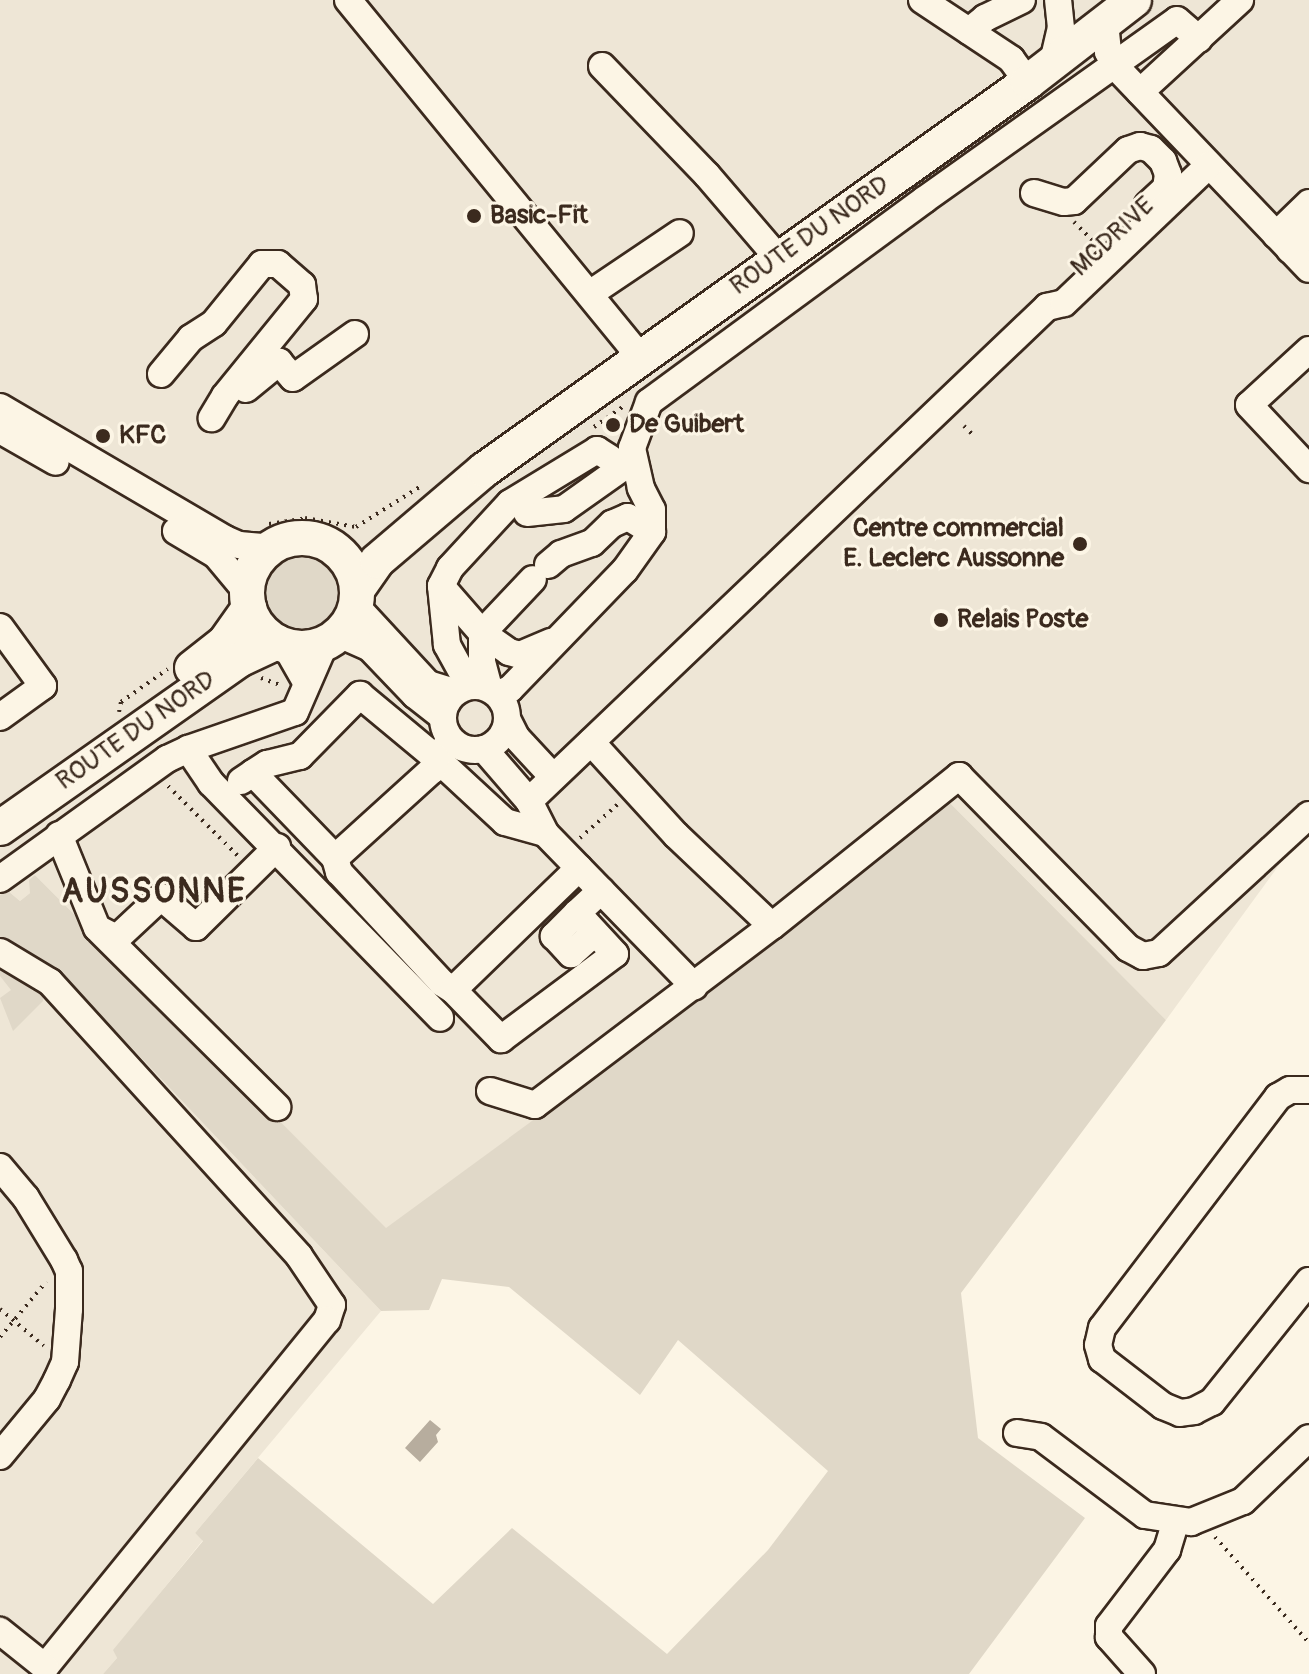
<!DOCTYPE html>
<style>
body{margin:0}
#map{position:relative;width:1309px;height:1674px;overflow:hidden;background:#fcf5e5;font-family:Pangolin,sans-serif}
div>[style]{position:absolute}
.built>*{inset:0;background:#eee6d6}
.green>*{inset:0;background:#e0d8c8}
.round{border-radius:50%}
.water>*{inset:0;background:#b7ad9e}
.path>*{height:4px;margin-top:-2px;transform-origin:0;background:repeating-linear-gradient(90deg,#3b2a1e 0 2px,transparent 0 8px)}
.roads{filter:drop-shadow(2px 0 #3b2a1e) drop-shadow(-2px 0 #3b2a1e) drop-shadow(0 2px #3b2a1e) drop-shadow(0 -2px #3b2a1e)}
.minor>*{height:26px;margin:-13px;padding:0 13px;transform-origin:13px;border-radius:13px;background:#fcf5e5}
.minor>.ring{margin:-13px;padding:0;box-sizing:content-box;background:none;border:26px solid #fcf5e5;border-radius:50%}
.major>*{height:34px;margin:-17px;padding:0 17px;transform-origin:17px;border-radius:17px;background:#fcf5e5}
.major>.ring{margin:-17px;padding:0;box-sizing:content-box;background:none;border:34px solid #fcf5e5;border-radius:50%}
.dots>*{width:22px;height:22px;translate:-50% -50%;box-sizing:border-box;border:4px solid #fcf5e5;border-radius:50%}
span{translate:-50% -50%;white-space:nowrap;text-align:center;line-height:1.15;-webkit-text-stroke:6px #fcf5e5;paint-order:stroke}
.poi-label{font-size:26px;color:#3b2a1e;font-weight:700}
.left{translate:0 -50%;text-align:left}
.right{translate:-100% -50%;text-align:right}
.street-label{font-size:26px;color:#3b2a1e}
.district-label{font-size:34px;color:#3b2a1e;font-weight:700;letter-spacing:2px}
</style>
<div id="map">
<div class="built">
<div style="clip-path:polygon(0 0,1309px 0,1309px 824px,1166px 1020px,949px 802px,689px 1006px,386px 1229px,35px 875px,30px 893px,20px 901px,7px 890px,0 895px)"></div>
<div style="clip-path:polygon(0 909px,381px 1311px,195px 1533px,203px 1540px,114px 1650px,117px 1658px,103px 1674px,0 1674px)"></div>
</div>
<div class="green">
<div class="round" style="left:259px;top:550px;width:86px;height:86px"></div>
<div style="clip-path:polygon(949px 802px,1166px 1020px,961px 1293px,978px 1438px,1085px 1518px,969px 1674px,103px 1674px,117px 1658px,113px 1650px,203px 1541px,195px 1533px,258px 1458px,433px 1604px,512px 1528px,667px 1654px,768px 1550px,828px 1471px,678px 1340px,640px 1395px,509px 1287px,442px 1279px,429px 1310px,381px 1311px,55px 967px,0 943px,0 895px,7px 890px,20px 901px,30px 893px,29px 880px,35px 875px,386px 1228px,689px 1006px)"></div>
<div style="clip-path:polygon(0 964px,33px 982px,44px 995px,43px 1001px,13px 1031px,0 998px,11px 990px,0 976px)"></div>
</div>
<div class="water">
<div style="clip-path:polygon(430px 1420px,441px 1429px,436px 1435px,438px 1442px,420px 1462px,405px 1448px)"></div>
</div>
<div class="path">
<div style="left:1074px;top:222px;width:31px;rotate:45deg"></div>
<div style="left:964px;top:426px;width:11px;rotate:45deg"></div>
<div style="left:594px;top:427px;width:35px;rotate:-35deg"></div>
<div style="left:269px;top:524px;width:36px;rotate:-9deg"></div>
<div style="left:305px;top:518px;width:52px;rotate:10deg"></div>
<div style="left:356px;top:527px;width:77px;rotate:-32.2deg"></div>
<div style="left:261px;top:678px;width:23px;rotate:20deg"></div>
<div style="left:119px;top:712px;width:10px;rotate:-79deg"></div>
<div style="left:121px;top:702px;width:57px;rotate:-35.1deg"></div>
<div style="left:168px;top:786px;width:99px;rotate:45deg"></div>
<div style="left:580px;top:838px;width:51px;rotate:-41.8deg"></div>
<div style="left:0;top:1309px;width:57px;rotate:40.1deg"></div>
<div style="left:0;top:1337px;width:72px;rotate:-50.1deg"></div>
<div style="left:1215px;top:1537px;width:142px;rotate:48.4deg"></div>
</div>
<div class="roads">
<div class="minor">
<div style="left:348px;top:0;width:461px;rotate:50.7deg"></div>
<div style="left:922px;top:0;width:107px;rotate:33.5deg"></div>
<div style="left:1011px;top:59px;width:29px;rotate:54deg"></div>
<div style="left:1105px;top:23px;width:29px;rotate:84deg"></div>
<div style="left:1108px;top:52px;width:17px;rotate:62deg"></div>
<div style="left:1116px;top:67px;width:279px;rotate:46.3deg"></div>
<div style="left:969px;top:31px;width:21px;rotate:-39deg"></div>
<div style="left:985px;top:18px;width:41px;rotate:-25.9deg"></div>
<div style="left:1053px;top:62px;width:35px;rotate:-77deg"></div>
<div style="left:1061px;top:28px;width:28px;rotate:-96deg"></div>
<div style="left:602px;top:66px;width:151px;rotate:46.1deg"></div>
<div style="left:707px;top:175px;width:111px;rotate:49.4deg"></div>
<div style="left:1140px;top:92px;width:136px;rotate:-42.6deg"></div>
<div style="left:1034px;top:193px;width:31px;rotate:17deg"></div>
<div style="left:1064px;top:202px;width:10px;rotate:-6deg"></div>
<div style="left:1074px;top:201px;width:74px;rotate:-43.4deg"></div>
<div style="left:1128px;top:150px;width:13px;rotate:-18deg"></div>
<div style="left:1140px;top:146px;width:11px;rotate:15deg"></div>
<div style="left:1151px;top:149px;width:17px;rotate:45deg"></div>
<div style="left:1163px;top:161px;width:14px;rotate:69deg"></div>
<div style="left:1168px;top:174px;width:14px;rotate:98deg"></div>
<div style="left:1166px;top:188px;width:25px;rotate:137deg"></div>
<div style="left:1276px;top:235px;width:46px;rotate:-44.1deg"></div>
<div style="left:1290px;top:250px;width:26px;rotate:-43deg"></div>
<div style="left:591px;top:293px;width:107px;rotate:-34deg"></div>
<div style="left:1309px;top:350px;width:81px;rotate:137.5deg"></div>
<div style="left:1249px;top:405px;width:88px;rotate:46.8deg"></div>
<div style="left:161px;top:374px;width:47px;rotate:-50.2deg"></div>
<div style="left:191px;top:338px;width:27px;rotate:-33deg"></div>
<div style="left:214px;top:323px;width:76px;rotate:-50.9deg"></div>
<div style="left:262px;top:264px;width:16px"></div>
<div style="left:278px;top:264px;width:32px;rotate:41deg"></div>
<div style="left:302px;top:285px;width:14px;rotate:82deg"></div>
<div style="left:304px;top:299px;width:125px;rotate:129.2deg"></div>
<div style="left:225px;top:396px;width:26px;rotate:121deg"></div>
<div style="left:246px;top:389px;width:43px;rotate:-39.3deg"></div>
<div style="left:279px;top:362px;width:21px;rotate:49deg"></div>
<div style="left:293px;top:378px;width:76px;rotate:-35.4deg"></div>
<div style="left:0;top:407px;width:261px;rotate:30.4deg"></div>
<div style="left:225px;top:539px;width:15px;rotate:23deg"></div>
<div style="left:239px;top:545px;width:32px;rotate:5deg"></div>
<div style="left:0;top:430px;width:64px;rotate:29.7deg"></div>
<div style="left:527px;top:513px;width:37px;rotate:-6deg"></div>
<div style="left:564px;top:509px;width:72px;rotate:-35.4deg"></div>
<div style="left:623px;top:467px;width:11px;rotate:5deg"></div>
<div style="left:176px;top:531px;width:47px;rotate:31deg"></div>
<div style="left:216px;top:555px;width:48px;rotate:50deg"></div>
<div style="left:548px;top:565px;width:17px;rotate:-40deg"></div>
<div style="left:561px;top:554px;width:33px;rotate:-20deg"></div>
<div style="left:592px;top:543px;width:28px;rotate:-44deg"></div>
<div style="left:612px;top:524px;width:17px;rotate:-24deg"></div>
<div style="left:628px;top:517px;width:28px;rotate:32deg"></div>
<div style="left:441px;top:586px;width:62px;rotate:48.9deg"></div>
<div style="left:482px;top:633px;width:33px;rotate:35deg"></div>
<div style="left:509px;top:652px;width:11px;rotate:15deg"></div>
<div style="left:520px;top:655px;width:34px;rotate:-23deg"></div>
<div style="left:356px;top:606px;width:106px;rotate:47.3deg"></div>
<div style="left:428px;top:684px;width:28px;rotate:17deg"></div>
<div style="left:0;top:627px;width:73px;rotate:53.9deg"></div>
<div style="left:43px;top:686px;width:53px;rotate:144.2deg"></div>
<div style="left:339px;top:634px;width:34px;rotate:24deg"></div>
<div style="left:370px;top:648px;width:65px;rotate:46.2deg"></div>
<div style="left:415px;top:695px;width:34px;rotate:38deg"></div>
<div style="left:285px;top:645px;width:43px;rotate:60.4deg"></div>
<div style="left:469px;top:685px;width:46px;rotate:-118.8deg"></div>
<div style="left:447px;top:645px;width:59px;rotate:-95.8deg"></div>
<div style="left:441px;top:586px;width:20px;rotate:-63deg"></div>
<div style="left:450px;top:568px;width:88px;rotate:-47.3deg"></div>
<div style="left:510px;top:503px;width:102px;rotate:-31.3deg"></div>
<div style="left:597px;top:450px;width:15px;rotate:32deg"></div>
<div class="ring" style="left:443px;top:686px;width:38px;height:38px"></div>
<div style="left:489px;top:688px;width:27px;rotate:-105deg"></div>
<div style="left:482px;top:662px;width:29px;rotate:-90deg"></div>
<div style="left:482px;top:633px;width:74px;rotate:-46.6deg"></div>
<div style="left:498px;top:694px;width:13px;rotate:-23deg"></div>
<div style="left:510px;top:689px;width:165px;rotate:-46deg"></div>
<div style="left:625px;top:570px;width:47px;rotate:-54.6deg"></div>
<div style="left:652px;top:532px;width:22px;rotate:-90deg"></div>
<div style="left:652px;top:510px;width:25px;rotate:-117deg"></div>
<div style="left:641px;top:488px;width:41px;rotate:-102.7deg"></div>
<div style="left:632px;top:448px;width:49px;rotate:-69.7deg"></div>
<div style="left:649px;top:402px;width:341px;rotate:-36.3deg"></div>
<div style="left:924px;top:200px;width:310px;rotate:-35.4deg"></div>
<div style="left:1177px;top:20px;width:29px;rotate:41deg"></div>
<div style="left:508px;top:721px;width:18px;rotate:63deg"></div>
<div style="left:516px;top:737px;width:54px;rotate:47.2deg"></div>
<div style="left:591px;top:742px;width:126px;rotate:47.6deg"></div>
<div style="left:676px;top:835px;width:132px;rotate:43.5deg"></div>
<div style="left:446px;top:746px;width:16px;rotate:130deg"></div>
<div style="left:436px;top:758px;width:94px;rotate:42.8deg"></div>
<div style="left:505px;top:822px;width:41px;rotate:15.4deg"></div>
<div style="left:188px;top:749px;width:41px;rotate:55.9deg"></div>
<div style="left:211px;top:783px;width:328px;rotate:45.7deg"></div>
<div style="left:484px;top:749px;width:69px;rotate:49.1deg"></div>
<div style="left:529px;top:801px;width:36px;rotate:63deg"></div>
<div style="left:545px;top:833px;width:214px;rotate:45.8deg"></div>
<div style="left:253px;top:773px;width:17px;rotate:-33deg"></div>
<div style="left:267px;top:764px;width:34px;rotate:-14deg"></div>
<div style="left:300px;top:756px;width:86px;rotate:-45.5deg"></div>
<div style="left:360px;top:695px;width:99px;rotate:39.7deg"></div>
<div style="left:436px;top:758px;width:13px;rotate:108deg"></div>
<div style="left:432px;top:770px;width:131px;rotate:137.8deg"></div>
<div style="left:241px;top:781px;width:14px;rotate:-34deg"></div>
<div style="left:253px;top:773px;width:118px;rotate:46deg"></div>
<div style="left:335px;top:858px;width:15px;rotate:74deg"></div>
<div style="left:339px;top:872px;width:151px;rotate:47.1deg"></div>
<div style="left:442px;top:983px;width:13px;rotate:32deg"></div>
<div style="left:529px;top:801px;width:716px;rotate:-43.64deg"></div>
<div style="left:1047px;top:307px;width:17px;rotate:-13deg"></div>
<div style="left:1064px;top:303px;width:200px;rotate:-43.6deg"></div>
<div style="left:59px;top:835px;width:100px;rotate:67.8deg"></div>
<div style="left:97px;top:928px;width:22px;rotate:27deg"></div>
<div style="left:117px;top:938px;width:60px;rotate:-43deg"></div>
<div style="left:161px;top:897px;width:46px;rotate:40.6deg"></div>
<div style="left:196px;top:927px;width:114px;rotate:-44.6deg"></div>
<div style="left:579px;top:868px;width:175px;rotate:135.9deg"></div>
<div style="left:453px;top:990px;width:69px;rotate:45.6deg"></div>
<div style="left:501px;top:1039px;width:142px;rotate:-36.7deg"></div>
<div style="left:615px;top:954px;width:56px;rotate:-132.8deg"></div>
<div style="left:577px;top:913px;width:33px;rotate:-43deg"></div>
<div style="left:0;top:879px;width:206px;rotate:-35.7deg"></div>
<div style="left:167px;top:759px;width:23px;rotate:-25deg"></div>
<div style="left:188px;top:749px;width:113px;rotate:-19.1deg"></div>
<div style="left:295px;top:712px;width:75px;rotate:-66.5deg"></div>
<div style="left:577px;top:913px;width:33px;rotate:135deg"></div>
<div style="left:554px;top:936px;width:25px;rotate:47deg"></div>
<div style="left:571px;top:954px;width:31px;rotate:-42deg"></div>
<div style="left:100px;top:931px;width:250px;rotate:44.8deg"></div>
<div style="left:0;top:952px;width:58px;rotate:31deg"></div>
<div style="left:50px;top:982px;width:370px;rotate:47.7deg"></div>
<div style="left:299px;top:1256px;width:59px;rotate:56deg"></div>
<div style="left:332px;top:1305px;width:16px;rotate:108deg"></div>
<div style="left:327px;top:1320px;width:447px;rotate:129.1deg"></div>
<div style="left:45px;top:1667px;width:58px;rotate:-141.3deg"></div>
<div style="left:1309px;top:1090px;width:19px;rotate:180deg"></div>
<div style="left:1290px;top:1090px;width:14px;rotate:150deg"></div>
<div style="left:1278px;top:1097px;width:290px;rotate:127.3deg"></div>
<div style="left:1102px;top:1328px;width:17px;rotate:103deg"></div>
<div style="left:1098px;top:1345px;width:15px;rotate:74deg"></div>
<div style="left:1102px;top:1359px;width:77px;rotate:37.6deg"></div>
<div style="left:1163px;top:1406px;width:18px;rotate:22deg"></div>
<div style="left:1180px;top:1413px;width:14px;rotate:-8deg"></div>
<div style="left:1194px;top:1411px;width:20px;rotate:-27deg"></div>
<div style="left:1212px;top:1402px;width:155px;rotate:-51.3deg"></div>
<div style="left:490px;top:1091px;width:47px;rotate:17.3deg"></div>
<div style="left:535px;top:1105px;width:297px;rotate:-37.1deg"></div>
<div style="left:772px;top:926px;width:240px;rotate:-38.7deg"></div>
<div style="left:959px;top:776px;width:241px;rotate:45.5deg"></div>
<div style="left:1128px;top:948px;width:17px;rotate:28deg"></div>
<div style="left:1143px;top:956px;width:16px;rotate:-11deg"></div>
<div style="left:1159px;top:953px;width:204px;rotate:-42.6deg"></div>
<div style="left:0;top:1167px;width:40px;rotate:50deg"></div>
<div style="left:26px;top:1198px;width:73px;rotate:58.5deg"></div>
<div style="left:64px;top:1260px;width:12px;rotate:66deg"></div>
<div style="left:69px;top:1271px;width:38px;rotate:90deg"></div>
<div style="left:69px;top:1309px;width:53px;rotate:94.3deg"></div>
<div style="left:65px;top:1362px;width:20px;rotate:114deg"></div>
<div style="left:57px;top:1380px;width:21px;rotate:118deg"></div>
<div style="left:47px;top:1399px;width:74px;rotate:129.5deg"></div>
<div style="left:1017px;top:1433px;width:24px;rotate:9deg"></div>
<div style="left:1041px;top:1437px;width:130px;rotate:36.9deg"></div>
<div style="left:1145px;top:1515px;width:47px;rotate:8.7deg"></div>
<div style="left:1191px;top:1522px;width:56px;rotate:-22deg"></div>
<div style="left:1243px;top:1501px;width:91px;rotate:-43.7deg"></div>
<div style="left:1142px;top:1674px;width:50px;rotate:-131.7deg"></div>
<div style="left:1109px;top:1637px;width:11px;rotate:-90deg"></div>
<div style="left:1109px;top:1626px;width:96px;rotate:-52.7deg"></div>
<div style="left:1167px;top:1550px;width:30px;rotate:-73deg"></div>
</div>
<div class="major">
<div class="ring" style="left:247px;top:538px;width:76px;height:76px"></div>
<div style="left:357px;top:590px;width:35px;rotate:-55deg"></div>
<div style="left:377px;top:561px;width:140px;rotate:-40.4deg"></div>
<div style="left:484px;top:470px;width:668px;rotate:-35.5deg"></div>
<div style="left:1028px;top:82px;width:134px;rotate:-37.7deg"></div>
<div style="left:192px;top:668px;width:42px;rotate:-38.2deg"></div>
<div style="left:225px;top:642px;width:42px;rotate:-54.8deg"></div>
<div style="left:0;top:828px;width:292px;rotate:-35.1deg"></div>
<div style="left:239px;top:660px;width:42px;rotate:-25.3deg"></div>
</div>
</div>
<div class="dots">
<div style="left:474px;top:216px;background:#3b2a1e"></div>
<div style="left:613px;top:425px;background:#3b2a1e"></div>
<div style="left:103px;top:436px;background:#3b2a1e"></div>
<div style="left:1080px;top:544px;background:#3b2a1e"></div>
<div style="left:941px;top:620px;background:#3b2a1e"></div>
</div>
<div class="poi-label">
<span class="left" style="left:490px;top:216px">Basic-Fit</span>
<span class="left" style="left:629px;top:425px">De Guibert</span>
<span class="left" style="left:119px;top:436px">KFC</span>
<span class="right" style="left:1064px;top:544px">Centre commercial<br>E. Leclerc Aussonne</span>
<span class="left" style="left:957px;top:620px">Relais Poste</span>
</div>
<div class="street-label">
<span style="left:810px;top:236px;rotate:-35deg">ROUTE DU NORD</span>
<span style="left:1113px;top:237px;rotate:-43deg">MCDRIVE</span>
<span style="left:136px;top:731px;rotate:-35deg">ROUTE DU NORD</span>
</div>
<div class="district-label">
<span style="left:154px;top:892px">AUSSONNE</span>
</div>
</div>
